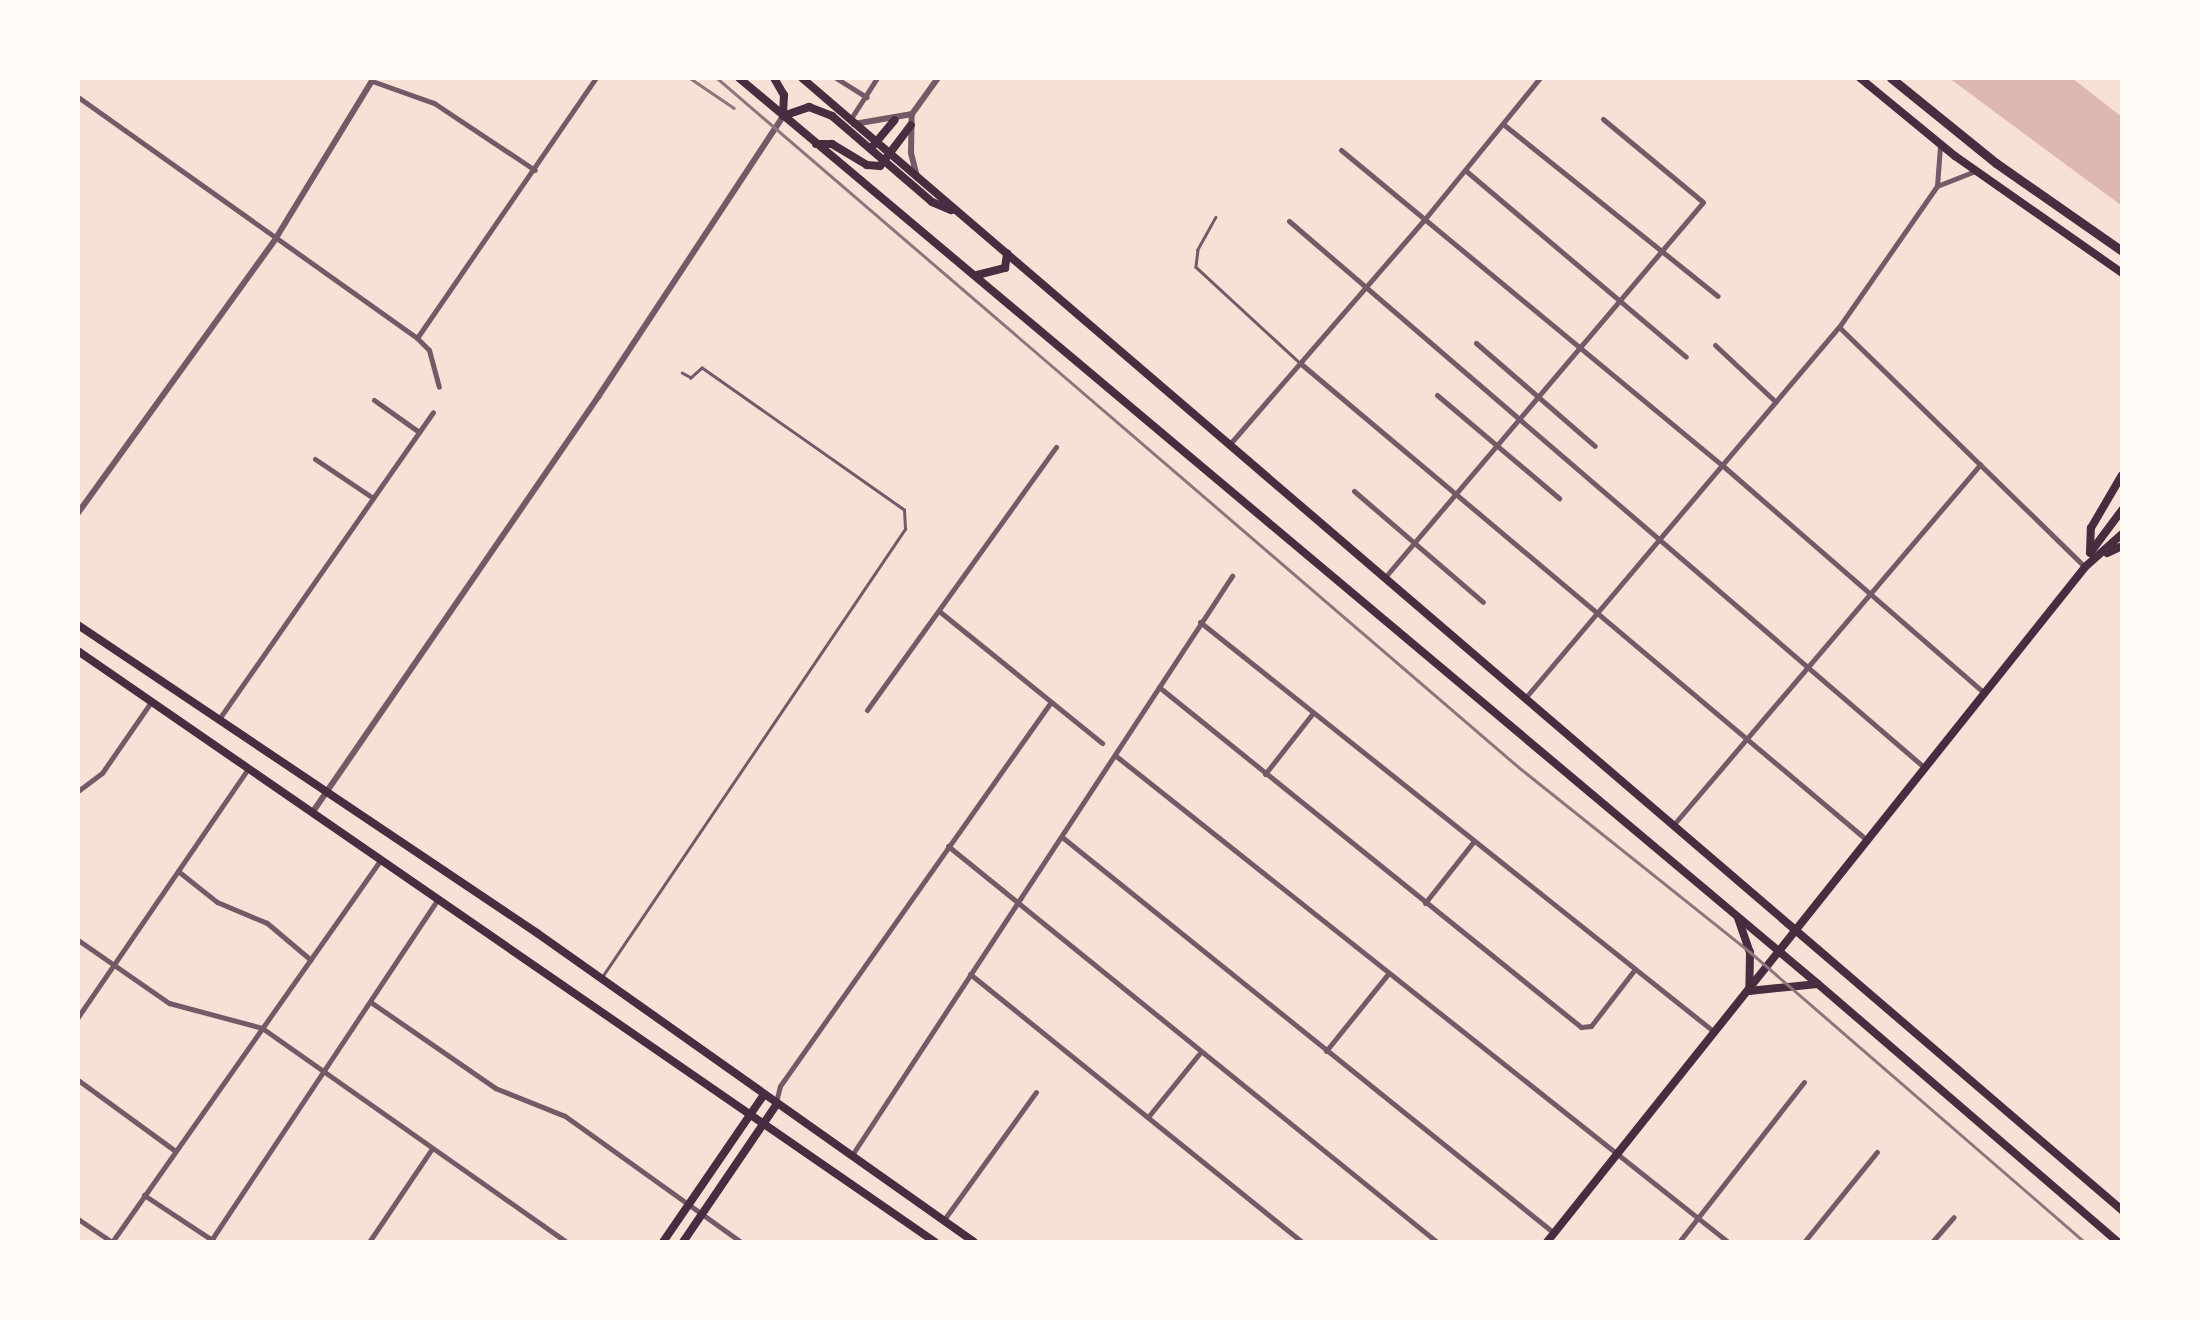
<!DOCTYPE html>
<style>
body{margin:0}
#map{position:relative;width:2200px;height:1320px;overflow:hidden;background:#f7e1d7;font-family:"Work Sans",sans-serif}
div>[style]{position:absolute}
.water>*{inset:0;background:#dcb8b0}
.service>*{height:2.5px;margin:-1.25px;padding:0 1.25px;transform-origin:1.25px;border-radius:1.25px;background:#755966}
.minor>*{height:5px;margin:-2.5px;padding:0 2.5px;transform-origin:2.5px;border-radius:2.5px;background:#755966}
.tertiary>*{height:6px;margin:-3px;padding:0 3px;transform-origin:3px;border-radius:3px;background:#755966}
.secondary>*{height:8px;margin:-4px;padding:0 4px;transform-origin:4px;border-radius:4px;background:#4a2c40}
.primary>*{height:8px;margin:-4px;padding:0 4px;transform-origin:4px;border-radius:4px;background:#4a2c40}
.trunk>*{height:9px;margin:-4.5px;padding:0 4.5px;transform-origin:4.5px;border-radius:4.5px;background:#4a2c40}
.rail>*{height:2.5px;margin:-1.25px;padding:0 1.25px;transform-origin:1.25px;border-radius:1.25px;background:#8f747c}
span{translate:-50% -50%;white-space:nowrap;text-align:center;line-height:1.15;-webkit-text-stroke:8px #fffaf5;paint-order:stroke}
.frame{position:absolute;inset:0;border:80px solid #fffaf5;pointer-events:none}
</style>
<div id="map">
<div class="water">
<div style="clip-path:polygon(1949px 78px,2072px 78px,2122px 117px,2122px 206px)"></div>
</div>
<div class="service">
<div style="left:1216px;top:217px;width:38px;rotate:119deg"></div>
<div style="left:1198px;top:250px;width:17px;rotate:97deg"></div>
<div style="left:1196px;top:267px;width:140px;rotate:42.7deg"></div>
<div style="left:602px;top:977px;width:541px;rotate:-55.93deg"></div>
<div style="left:905px;top:529px;width:19px;rotate:-93deg"></div>
<div style="left:904px;top:510px;width:247px;rotate:-144.9deg"></div>
<div style="left:702px;top:368px;width:15px;rotate:138deg"></div>
<div style="left:691px;top:378px;width:10px;rotate:-151deg"></div>
</div>
<div class="minor">
<div style="left:836px;top:78px;width:36px;rotate:32deg"></div>
<div style="left:372px;top:81px;width:66px;rotate:19.5deg"></div>
<div style="left:434px;top:103px;width:121px;rotate:33.6deg"></div>
<div style="left:78px;top:97px;width:416px;rotate:35.4deg"></div>
<div style="left:417px;top:338px;width:17px;rotate:45deg"></div>
<div style="left:429px;top:350px;width:38px;rotate:75deg"></div>
<div style="left:850px;top:120px;width:50px;rotate:-57.3deg"></div>
<div style="left:1503px;top:124px;width:275px;rotate:38.7deg"></div>
<div style="left:1341px;top:150px;width:494px;rotate:39.6deg"></div>
<div style="left:1722px;top:465px;width:347px;rotate:41deg"></div>
<div style="left:1465px;top:170px;width:289px;rotate:40.2deg"></div>
<div style="left:1937px;top:186px;width:41px;rotate:-21.5deg"></div>
<div style="left:1289px;top:221px;width:839px;rotate:40.7deg"></div>
<div style="left:1839px;top:327px;width:342px;rotate:44.3deg"></div>
<div style="left:417px;top:338px;width:316px;rotate:-55.5deg"></div>
<div style="left:1476px;top:343px;width:157px;rotate:40.9deg"></div>
<div style="left:1715px;top:345px;width:83px;rotate:43.1deg"></div>
<div style="left:1300px;top:363px;width:742px;rotate:40.08deg"></div>
<div style="left:1437px;top:395px;width:160px;rotate:40.2deg"></div>
<div style="left:374px;top:400px;width:55px;rotate:35.4deg"></div>
<div style="left:1229px;top:445px;width:298px;rotate:-49.1deg"></div>
<div style="left:1424px;top:220px;width:183px;rotate:-50.8deg"></div>
<div style="left:315px;top:459px;width:70px;rotate:33.9deg"></div>
<div style="left:1354px;top:491px;width:170px;rotate:40.7deg"></div>
<div style="left:1386px;top:576px;width:490px;rotate:-49.7deg"></div>
<div style="left:1703px;top:202px;width:130px;rotate:-140.3deg"></div>
<div style="left:939px;top:611px;width:210px;rotate:39deg"></div>
<div style="left:1200px;top:622px;width:656px;rotate:38.56deg"></div>
<div style="left:1159px;top:687px;width:542px;rotate:38.86deg"></div>
<div style="left:1581px;top:1027px;width:10px;rotate:-6deg"></div>
<div style="left:1591px;top:1026px;width:72px;rotate:-52.3deg"></div>
<div style="left:1526px;top:697px;width:485px;rotate:-49.8deg"></div>
<div style="left:1839px;top:327px;width:172px;rotate:-55.2deg"></div>
<div style="left:1937px;top:186px;width:40px;rotate:-85.7deg"></div>
<div style="left:867px;top:710px;width:324px;rotate:-54.3deg"></div>
<div style="left:219px;top:719px;width:374px;rotate:-55.1deg"></div>
<div style="left:1116px;top:756px;width:781px;rotate:38.45deg"></div>
<div style="left:1265px;top:774px;width:76px;rotate:-51.9deg"></div>
<div style="left:78px;top:791px;width:30px;rotate:-37deg"></div>
<div style="left:102px;top:773px;width:86px;rotate:-55.4deg"></div>
<div style="left:1675px;top:823px;width:471px;rotate:-49.6deg"></div>
<div style="left:1062px;top:837px;width:632px;rotate:38.83deg"></div>
<div style="left:948px;top:846px;width:629px;rotate:39deg"></div>
<div style="left:178px;top:871px;width:50px;rotate:38.5deg"></div>
<div style="left:217px;top:902px;width:54px;rotate:22.8deg"></div>
<div style="left:267px;top:923px;width:57px;rotate:40.1deg"></div>
<div style="left:1425px;top:903px;width:79px;rotate:-51.7deg"></div>
<div style="left:78px;top:940px;width:111px;rotate:34.7deg"></div>
<div style="left:169px;top:1003px;width:96px;rotate:15deg"></div>
<div style="left:262px;top:1028px;width:372px;rotate:35.1deg"></div>
<div style="left:970px;top:974px;width:427px;rotate:38.9deg"></div>
<div style="left:372px;top:1003px;width:150px;rotate:34.6deg"></div>
<div style="left:495px;top:1088px;width:75px;rotate:21.8deg"></div>
<div style="left:565px;top:1116px;width:216px;rotate:35.6deg"></div>
<div style="left:78px;top:1017px;width:301px;rotate:-55.6deg"></div>
<div style="left:1326px;top:1051px;width:99px;rotate:-51.2deg"></div>
<div style="left:78px;top:1080px;width:119px;rotate:36.1deg"></div>
<div style="left:776px;top:1102px;width:16px;rotate:-76deg"></div>
<div style="left:780px;top:1086px;width:470px;rotate:-54.8deg"></div>
<div style="left:1148px;top:1117px;width:81px;rotate:-51deg"></div>
<div style="left:852px;top:1155px;width:693px;rotate:-56.72deg"></div>
<div style="left:144px;top:1195px;width:85px;rotate:33.5deg"></div>
<div style="left:78px;top:1219px;width:41px;rotate:34.1deg"></div>
<div style="left:943px;top:1221px;width:159px;rotate:-54.2deg"></div>
<div style="left:112px;top:1242px;width:466px;rotate:-54.9deg"></div>
<div style="left:210px;top:1242px;width:410px;rotate:-56.4deg"></div>
<div style="left:369px;top:1242px;width:111px;rotate:-56deg"></div>
<div style="left:1679px;top:1242px;width:203px;rotate:-52deg"></div>
<div style="left:1804px;top:1242px;width:116px;rotate:-51deg"></div>
<div style="left:1932px;top:1242px;width:33px;rotate:-49deg"></div>
</div>
<div class="tertiary">
<div style="left:854px;top:124px;width:59px;rotate:-9.8deg"></div>
<div style="left:917px;top:177px;width:25px;rotate:-104deg"></div>
<div style="left:911px;top:153px;width:39px;rotate:-89deg"></div>
<div style="left:912px;top:114px;width:44px;rotate:-54.2deg"></div>
<div style="left:78px;top:513px;width:339px;rotate:-54.2deg"></div>
<div style="left:276px;top:238px;width:184px;rotate:-58.6deg"></div>
<div style="left:312px;top:813px;width:505px;rotate:-55.49deg"></div>
<div style="left:598px;top:397px;width:336px;rotate:-56.6deg"></div>
</div>
<div class="secondary">
<div style="left:1860px;top:78px;width:123px;rotate:39.4deg"></div>
<div style="left:1955px;top:156px;width:204px;rotate:35deg"></div>
<div style="left:2090px;top:552px;width:24px;rotate:-88deg"></div>
<div style="left:2091px;top:528px;width:61px;rotate:-59.7deg"></div>
<div style="left:2090px;top:553px;width:54px;rotate:-53.3deg"></div>
<div style="left:2107px;top:553px;width:17px;rotate:-25deg"></div>
<div style="left:663px;top:1242px;width:177px;rotate:-55.6deg"></div>
<div style="left:683px;top:1242px;width:166px;rotate:-55.8deg"></div>
<div style="left:1547px;top:1242px;width:863px;rotate:-51.44deg"></div>
<div style="left:2085px;top:567px;width:50px;rotate:-41.7deg"></div>
</div>
<div class="primary">
<div style="left:739px;top:78px;width:1409px;rotate:40.02deg"></div>
<div style="left:1818px;top:984px;width:396px;rotate:40.7deg"></div>
<div style="left:774px;top:78px;width:20px;rotate:60deg"></div>
<div style="left:784px;top:95px;width:21px;rotate:93deg"></div>
<div style="left:802px;top:78px;width:1739px;rotate:40.62deg"></div>
<div style="left:783px;top:116px;width:28px;rotate:-19deg"></div>
<div style="left:809px;top:107px;width:25px;rotate:21deg"></div>
<div style="left:832px;top:116px;width:132px;rotate:40.7deg"></div>
<div style="left:932px;top:202px;width:21px;rotate:23deg"></div>
<div style="left:816px;top:144px;width:16px"></div>
<div style="left:832px;top:144px;width:41px;rotate:31deg"></div>
<div style="left:867px;top:165px;width:13px;rotate:4deg"></div>
<div style="left:880px;top:166px;width:51px;rotate:-52.9deg"></div>
<div style="left:872px;top:147px;width:35px;rotate:-50deg"></div>
<div style="left:977px;top:275px;width:29px;rotate:-14deg"></div>
<div style="left:1005px;top:268px;width:15px;rotate:-82deg"></div>
<div style="left:78px;top:625px;width:553px;rotate:33.86deg"></div>
<div style="left:537px;top:933px;width:535px;rotate:35.26deg"></div>
<div style="left:78px;top:651px;width:1041px;rotate:34.59deg"></div>
<div style="left:1738px;top:918px;width:36px;rotate:71deg"></div>
<div style="left:1750px;top:952px;width:39px;rotate:91deg"></div>
<div style="left:1749px;top:991px;width:69px;rotate:-5.8deg"></div>
</div>
<div class="trunk">
<div style="left:1891px;top:78px;width:135px;rotate:39deg"></div>
<div style="left:1996px;top:163px;width:154px;rotate:34.9deg"></div>
</div>
<div class="rail">
<div style="left:690px;top:78px;width:53px;rotate:34.3deg"></div>
<div style="left:717px;top:78px;width:1060px;rotate:40.68deg"></div>
<div style="left:1521px;top:769px;width:293px;rotate:38.6deg"></div>
<div style="left:1750px;top:952px;width:443px;rotate:40.9deg"></div>
</div>
<div class="frame"></div>
</div>
